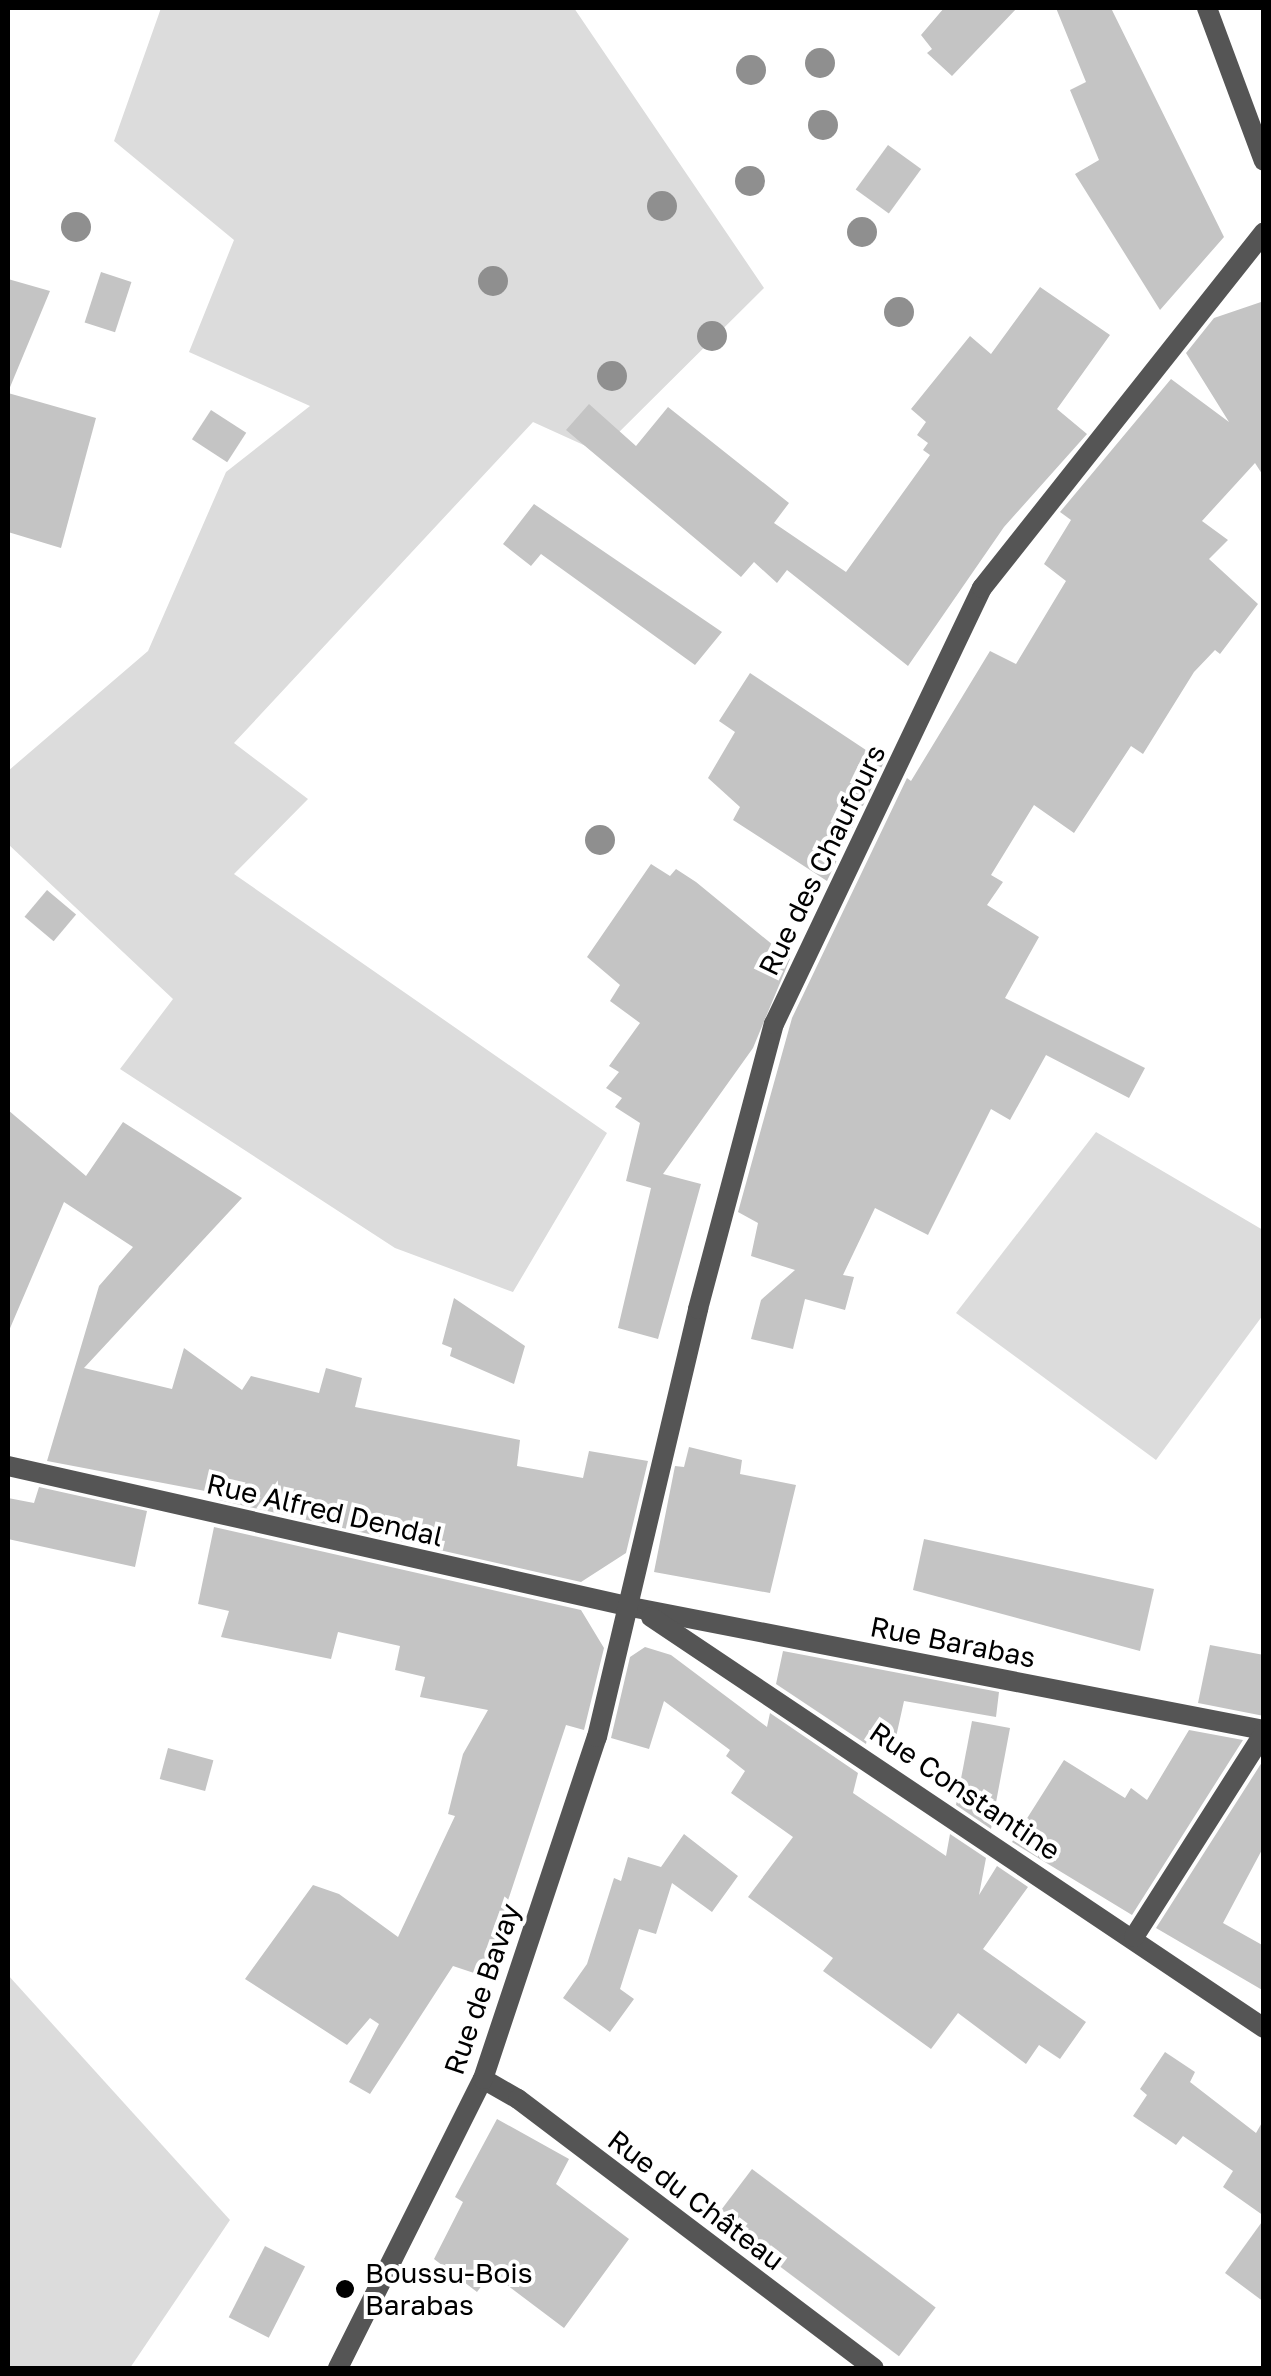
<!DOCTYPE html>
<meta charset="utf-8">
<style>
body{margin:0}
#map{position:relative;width:1271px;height:2376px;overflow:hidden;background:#fff;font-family:"Golos Text",sans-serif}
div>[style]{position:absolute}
.green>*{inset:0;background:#dcdcdc}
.building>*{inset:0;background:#c4c4c4;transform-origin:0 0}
.street>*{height:20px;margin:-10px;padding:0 10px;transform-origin:10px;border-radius:10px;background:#555}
.trees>*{width:30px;height:30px;margin:-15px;border-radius:50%;background:#8f8f8f}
.dots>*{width:28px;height:28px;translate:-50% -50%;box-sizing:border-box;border:5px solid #fff;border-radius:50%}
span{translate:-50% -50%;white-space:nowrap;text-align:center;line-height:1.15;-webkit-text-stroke:8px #fff;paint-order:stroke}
.street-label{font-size:28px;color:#000}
.poi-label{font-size:28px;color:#000}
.left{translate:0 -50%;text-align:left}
.frame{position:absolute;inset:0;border:10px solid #000;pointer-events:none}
</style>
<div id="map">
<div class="green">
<div style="clip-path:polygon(161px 8px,574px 8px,764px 288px,599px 452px,533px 422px,234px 743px,308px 799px,234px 874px,607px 1133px,513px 1292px,395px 1248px,120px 1069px,173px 999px,8px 844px,8px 771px,148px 651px,226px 472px,310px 406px,189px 352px,234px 240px,114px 141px)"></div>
<div style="clip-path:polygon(1096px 1132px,1263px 1230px,1263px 1315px,1156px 1460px,956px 1313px)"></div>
<div style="clip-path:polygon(8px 1975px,230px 2220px,130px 2368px,8px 2368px)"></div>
</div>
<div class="building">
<div style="clip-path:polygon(944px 8px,1017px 8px,952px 76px,927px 53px,932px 49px,921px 35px)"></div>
<div style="clip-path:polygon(1056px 8px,1111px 8px,1224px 237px,1160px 310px,1075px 174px,1099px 160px,1070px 90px,1086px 82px)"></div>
<div style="left:888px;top:145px;width:41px;height:55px;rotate:36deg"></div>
<div style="left:101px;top:272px;width:32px;height:53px;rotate:18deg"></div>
<div style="clip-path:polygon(8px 279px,50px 291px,8px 392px)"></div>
<div style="clip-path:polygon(1040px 287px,1110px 335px,1057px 409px,1087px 434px,1004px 527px,908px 666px,787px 570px,777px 583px,754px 562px,741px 577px,566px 430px,589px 404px,636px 446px,668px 407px,789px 503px,774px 523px,846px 572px,930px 455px,923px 450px,928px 443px,917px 435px,926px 422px,911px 409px,970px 336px,991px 354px)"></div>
<div style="clip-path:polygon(1264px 301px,1264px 477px,1255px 463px,1202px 521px,1228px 540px,1209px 559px,1258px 604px,1220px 654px,1215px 650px,1194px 672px,1143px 754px,1131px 746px,1074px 833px,1034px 805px,991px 875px,1003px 882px,987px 905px,1039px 937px,1005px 998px,1145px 1068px,1129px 1098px,1046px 1055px,1010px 1120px,991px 1109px,928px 1235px,875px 1208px,843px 1275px,854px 1277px,845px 1310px,805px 1299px,793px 1349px,751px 1339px,761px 1300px,795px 1270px,751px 1256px,758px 1223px,738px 1212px,792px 1018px,907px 778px,911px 781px,990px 651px,1016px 664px,1066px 581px,1044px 564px,1071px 520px,1060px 512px,1171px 379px,1229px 422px,1186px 353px,1214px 318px)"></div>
<div style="clip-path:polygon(8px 393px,96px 418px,61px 548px,8px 532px)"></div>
<div style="left:211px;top:410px;width:42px;height:35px;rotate:33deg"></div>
<div style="clip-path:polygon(534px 504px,722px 632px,695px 665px,541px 554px,531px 566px,503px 544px)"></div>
<div style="clip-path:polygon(750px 673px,884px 762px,827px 881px,733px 820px,740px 807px,708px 778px,735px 732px,719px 721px)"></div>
<div style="clip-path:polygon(651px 864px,670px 876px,676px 869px,696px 882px,790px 959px,753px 1048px,663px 1174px,701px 1184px,658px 1339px,618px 1328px,651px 1188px,626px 1181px,640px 1123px,615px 1107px,622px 1098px,606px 1088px,619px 1072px,609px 1066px,640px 1023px,610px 1001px,620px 985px,587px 957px)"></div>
<div style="left:47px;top:890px;width:38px;height:35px;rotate:40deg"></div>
<div style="clip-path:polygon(8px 1110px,86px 1176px,123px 1122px,242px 1198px,84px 1368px,172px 1389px,184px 1348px,242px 1390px,251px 1376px,319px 1393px,326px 1368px,362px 1378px,355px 1407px,520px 1440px,517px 1466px,583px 1478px,589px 1451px,648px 1461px,626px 1553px,581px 1582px,219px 1500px,221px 1494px,47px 1461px,99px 1286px,133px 1247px,64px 1202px,8px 1333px)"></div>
<div style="clip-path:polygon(454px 1298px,525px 1346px,514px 1384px,450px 1356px,452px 1348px,442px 1344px)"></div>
<div style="clip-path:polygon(689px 1447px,742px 1460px,740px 1474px,796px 1485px,770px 1593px,654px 1572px,675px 1466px,684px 1467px)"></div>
<div style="clip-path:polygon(39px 1487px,147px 1511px,135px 1567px,8px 1539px,8px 1498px,34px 1503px)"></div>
<div style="clip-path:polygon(214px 1527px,581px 1610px,604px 1648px,584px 1730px,566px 1725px,483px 1976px,453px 1966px,370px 2094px,349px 2082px,379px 2024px,370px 2018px,347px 2045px,245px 1979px,313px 1885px,339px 1894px,398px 1937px,455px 1816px,448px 1814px,463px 1754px,488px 1710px,420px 1697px,425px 1677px,395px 1670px,400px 1646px,338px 1632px,331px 1659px,221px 1637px,229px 1611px,198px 1604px)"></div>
<div style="clip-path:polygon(924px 1539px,1154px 1589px,1140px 1651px,913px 1590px)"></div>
<div style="clip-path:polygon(1210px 1645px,1264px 1655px,1264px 1716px,1198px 1703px)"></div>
<div style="clip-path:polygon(645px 1647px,671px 1655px,767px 1727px,770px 1713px,858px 1773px,853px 1793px,946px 1856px,950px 1834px,986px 1858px,979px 1895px,997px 1866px,1028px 1887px,983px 1949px,1086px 2022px,1060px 2059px,1039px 2045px,1026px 2064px,958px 2013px,931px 2049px,823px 1971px,833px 1958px,748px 1897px,793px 1837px,731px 1793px,745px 1771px,726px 1756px,730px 1750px,664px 1701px,649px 1749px,611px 1738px,630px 1657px)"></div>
<div style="clip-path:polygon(783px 1651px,999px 1692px,996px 1717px,904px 1701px,896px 1737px,869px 1730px,866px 1744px,776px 1684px)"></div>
<div style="clip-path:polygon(972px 1721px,1010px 1728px,991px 1829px,956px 1805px)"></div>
<div style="clip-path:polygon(1189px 1730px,1243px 1740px,1132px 1915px,1012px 1842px,1064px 1760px,1125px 1798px,1131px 1788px,1147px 1800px)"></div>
<div style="left:168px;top:1748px;width:47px;height:32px;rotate:15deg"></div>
<div style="clip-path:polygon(1264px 1759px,1264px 1846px,1223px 1923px,1264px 1946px,1264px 1991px,1156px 1928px)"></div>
<div style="clip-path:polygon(684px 1834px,738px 1876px,712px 1912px,672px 1883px,656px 1934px,639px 1929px,620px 1989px,634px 1999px,610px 2032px,563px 1998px,587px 1964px,614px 1878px,621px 1881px,628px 1857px,661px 1867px)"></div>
<div style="clip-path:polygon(1165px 2052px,1195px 2072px,1190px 2082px,1256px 2133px,1264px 2119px,1264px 2216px,1223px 2187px,1233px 2171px,1183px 2136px,1176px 2145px,1133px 2116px,1147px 2095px,1140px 2089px)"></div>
<div style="clip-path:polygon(497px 2119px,569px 2159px,556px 2184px,629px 2239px,564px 2328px,491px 2273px,477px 2292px,434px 2259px,463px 2202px,455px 2197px)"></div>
<div style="left:752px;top:2169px;width:230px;height:61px;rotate:37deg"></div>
<div style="clip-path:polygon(1264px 2219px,1264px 2302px,1225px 2273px)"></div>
<div style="left:265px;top:2246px;width:45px;height:80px;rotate:27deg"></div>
</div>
<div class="street">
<div style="left:1207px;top:8px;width:163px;rotate:69.6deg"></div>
<div style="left:8px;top:1466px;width:639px;rotate:12.75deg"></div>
<div style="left:631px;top:1607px;width:645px;rotate:11deg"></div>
<div style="left:651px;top:1617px;width:738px;rotate:33.84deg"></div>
<div style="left:1134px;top:1937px;width:242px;rotate:-57.5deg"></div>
<div style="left:483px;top:2079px;width:40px;rotate:29.7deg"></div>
<div style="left:518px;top:2099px;width:446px;rotate:37.1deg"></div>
<div style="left:338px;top:2368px;width:323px;rotate:-63.4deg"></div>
<div style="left:483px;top:2079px;width:360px;rotate:-71.6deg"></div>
<div style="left:597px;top:1737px;width:440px;rotate:-76.7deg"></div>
<div style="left:698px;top:1309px;width:295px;rotate:-75.1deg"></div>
<div style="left:774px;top:1024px;width:483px;rotate:-64.5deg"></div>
<div style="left:982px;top:588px;width:454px;rotate:-51.6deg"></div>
</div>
<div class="trees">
<div style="left:820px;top:63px"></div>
<div style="left:751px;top:70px"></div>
<div style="left:823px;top:125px"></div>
<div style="left:750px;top:181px"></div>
<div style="left:662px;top:206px"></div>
<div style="left:76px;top:227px"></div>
<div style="left:862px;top:232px"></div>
<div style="left:493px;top:281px"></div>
<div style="left:899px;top:312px"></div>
<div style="left:712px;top:336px"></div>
<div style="left:612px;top:376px"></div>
<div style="left:600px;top:840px"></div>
</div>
<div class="dots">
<div style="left:345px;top:2289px;background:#000"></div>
</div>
<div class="street-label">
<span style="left:822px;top:860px;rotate:-64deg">Rue des Chaufours</span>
<span style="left:325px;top:1510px;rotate:13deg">Rue Alfred Dendal</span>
<span style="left:953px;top:1642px;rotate:11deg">Rue Barabas</span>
<span style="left:965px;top:1791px;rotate:34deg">Rue Constantine</span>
<span style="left:482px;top:1989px;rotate:-71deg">Rue de Bavay</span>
<span style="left:696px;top:2200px;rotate:37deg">Rue du Château</span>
</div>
<div class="poi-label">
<span class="left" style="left:365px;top:2289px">Boussu-Bois<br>Barabas</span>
</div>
<div class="frame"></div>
</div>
